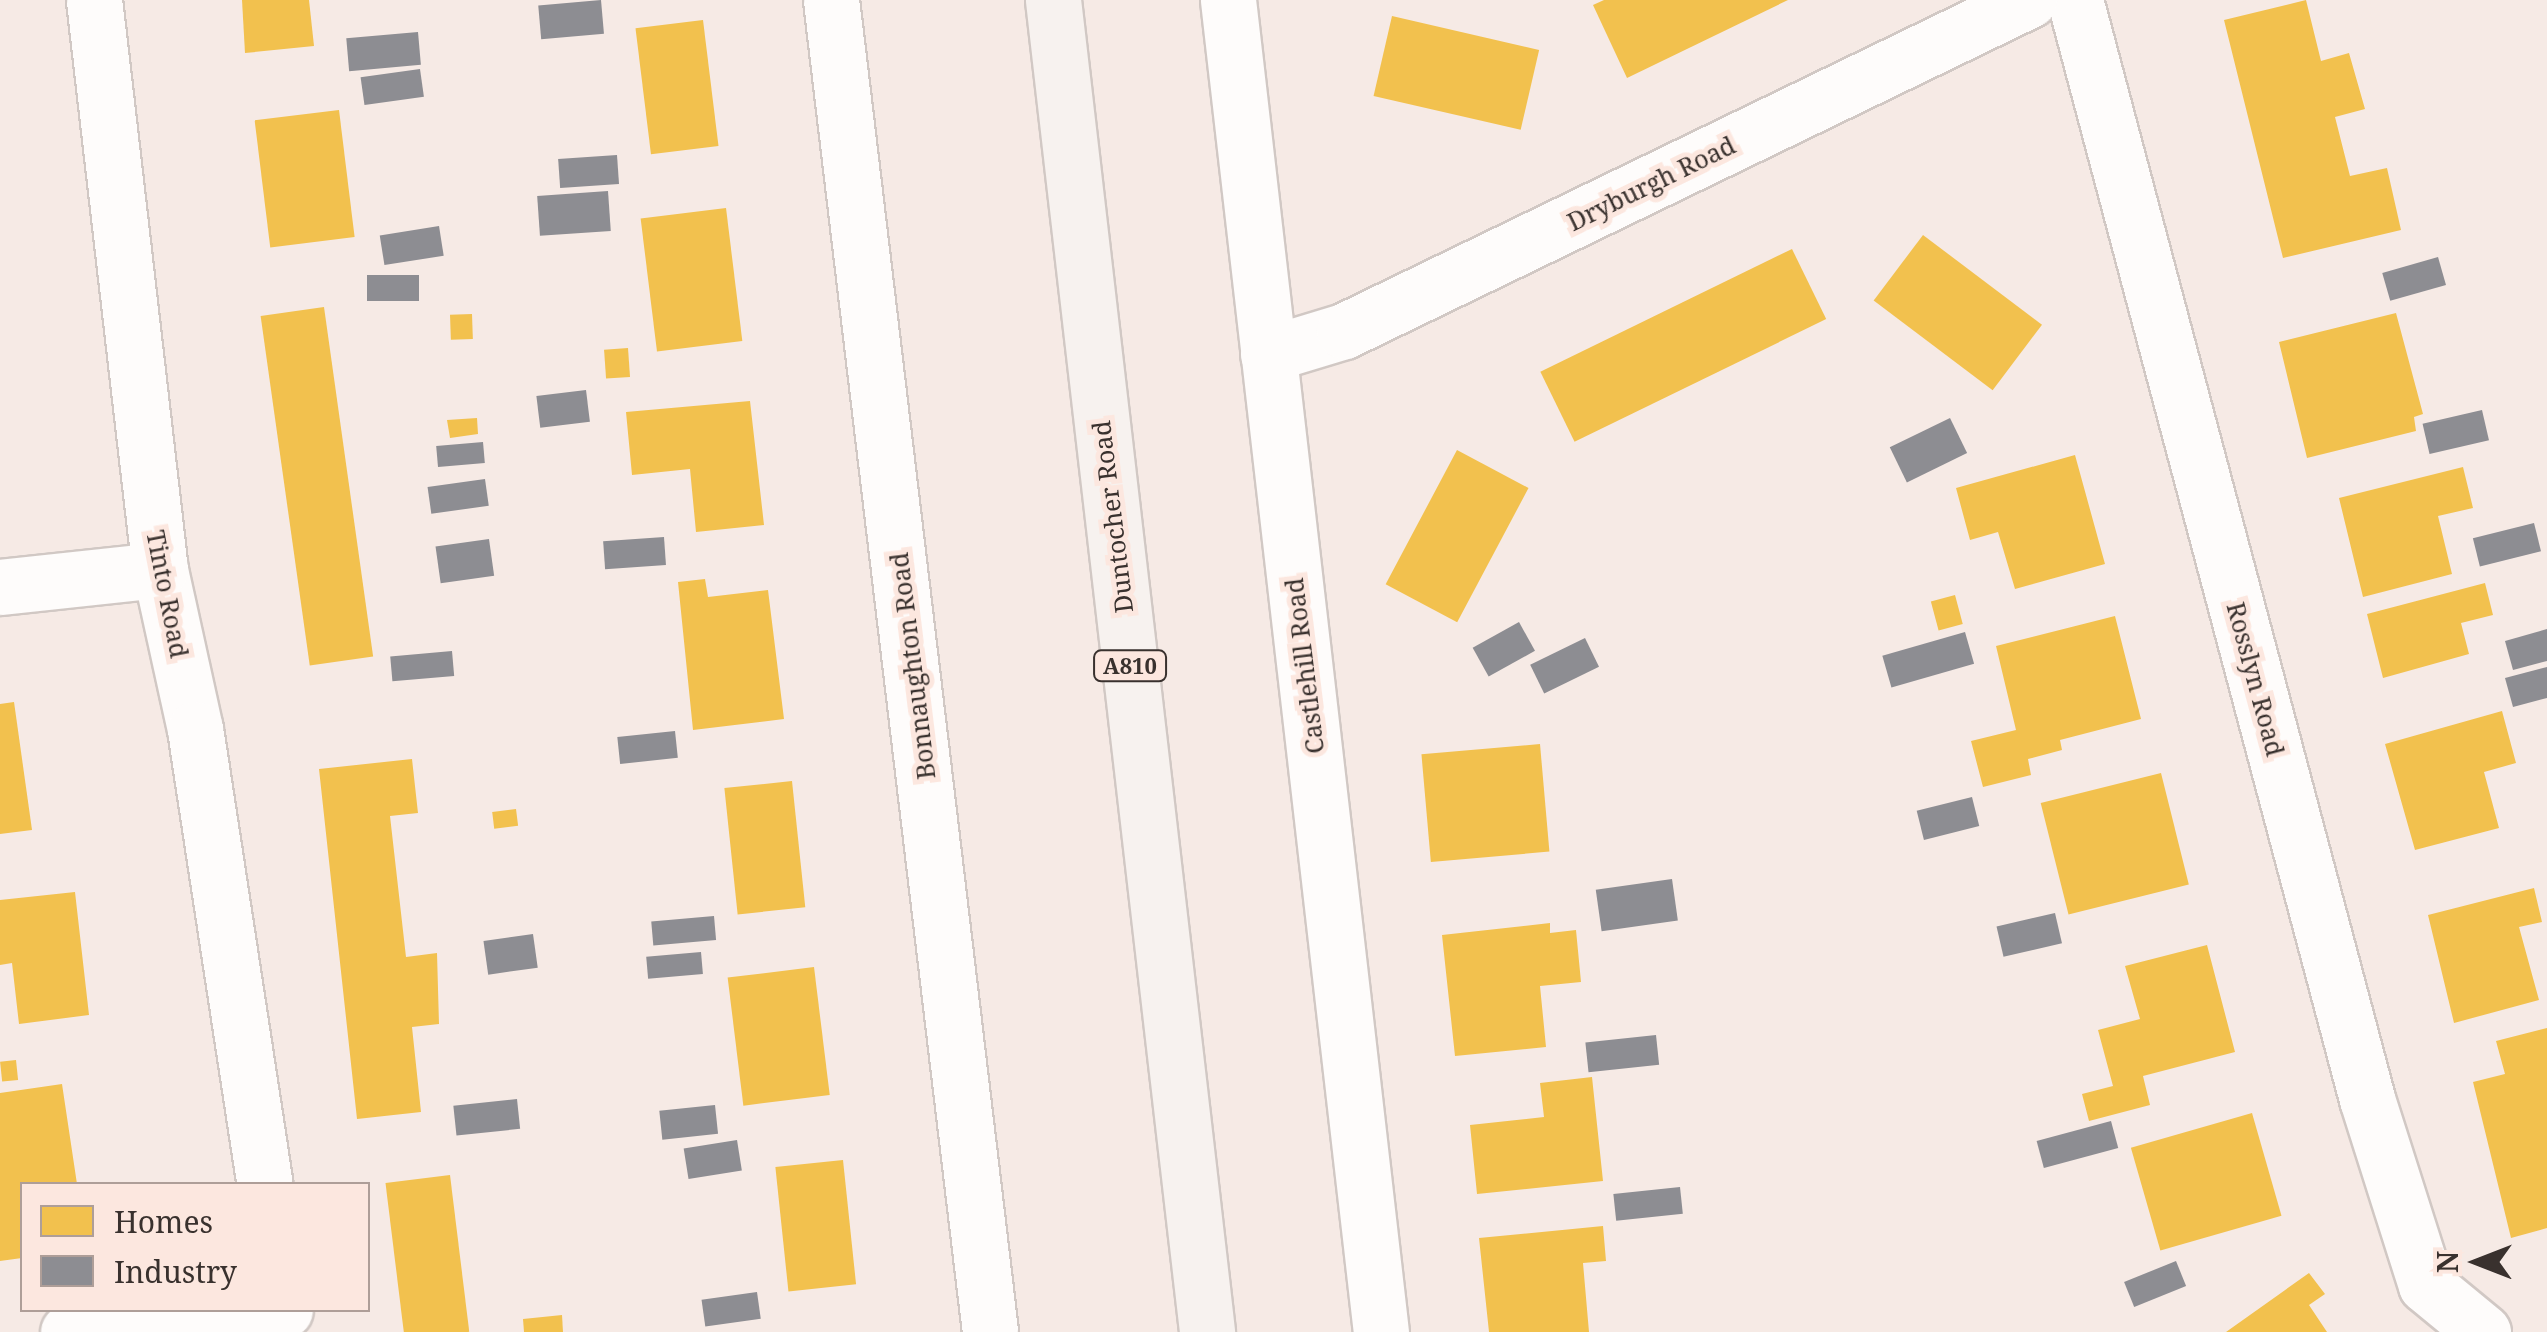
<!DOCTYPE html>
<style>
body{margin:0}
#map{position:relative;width:2547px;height:1332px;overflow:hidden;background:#f6eae5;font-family:"Noto Serif",serif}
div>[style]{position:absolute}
.homes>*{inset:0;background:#f2c14e;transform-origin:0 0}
.industry>*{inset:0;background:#8d8d92;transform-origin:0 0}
.roads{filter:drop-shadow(2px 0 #d1c8c4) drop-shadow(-2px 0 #d1c8c4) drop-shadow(0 2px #d1c8c4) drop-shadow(0 -2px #d1c8c4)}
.minor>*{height:55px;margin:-27.5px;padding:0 27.5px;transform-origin:27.5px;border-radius:27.5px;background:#fefcfb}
.major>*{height:55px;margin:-27.5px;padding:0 27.5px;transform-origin:27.5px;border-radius:27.5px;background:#f7f2ef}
span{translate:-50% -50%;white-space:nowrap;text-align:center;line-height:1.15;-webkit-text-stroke:10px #fce7df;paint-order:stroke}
.shield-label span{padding:2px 8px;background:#fce7df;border:2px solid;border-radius:8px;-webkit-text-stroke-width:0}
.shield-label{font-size:22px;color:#39312e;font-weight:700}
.street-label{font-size:25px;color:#39312e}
.legend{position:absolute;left:20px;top:1182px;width:350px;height:130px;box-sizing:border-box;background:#fce7df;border:2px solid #ae9e98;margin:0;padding:12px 18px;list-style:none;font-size:30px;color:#39312e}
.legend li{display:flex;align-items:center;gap:20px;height:50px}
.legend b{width:50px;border:2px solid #ae9e98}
.north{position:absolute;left:2427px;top:1212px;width:100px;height:100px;-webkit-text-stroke:8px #fce7df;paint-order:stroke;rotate:270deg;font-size:28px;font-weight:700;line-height:40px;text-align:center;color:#39312e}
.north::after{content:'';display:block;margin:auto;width:35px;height:45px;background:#39312e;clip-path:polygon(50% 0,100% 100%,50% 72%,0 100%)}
</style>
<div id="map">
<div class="homes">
<div style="clip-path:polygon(242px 0,309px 0,314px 46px,245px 53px)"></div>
<div style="clip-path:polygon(1604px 0,1788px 0,1627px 78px,1593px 5px)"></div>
<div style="clip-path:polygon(2306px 0,2321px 61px,2349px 53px,2365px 109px,2335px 117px,2350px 176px,2387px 168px,2401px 230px,2283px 258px,2224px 20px)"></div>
<div style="left:1392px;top:16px;width:151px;height:82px;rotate:13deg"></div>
<div style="left:703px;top:20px;width:127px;height:68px;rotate:83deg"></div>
<div style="left:339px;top:110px;width:128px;height:85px;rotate:83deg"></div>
<div style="left:726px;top:208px;width:134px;height:86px;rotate:83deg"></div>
<div style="left:1923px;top:235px;width:149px;height:82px;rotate:37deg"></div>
<div style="left:1792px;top:249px;width:78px;height:280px;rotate:64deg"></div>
<div style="left:324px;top:307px;width:353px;height:64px;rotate:82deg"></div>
<div style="clip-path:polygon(2396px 313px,2423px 414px,2414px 417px,2416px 431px,2307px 458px,2279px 342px)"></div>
<div style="left:472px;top:314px;width:25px;height:22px;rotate:88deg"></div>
<div style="left:628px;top:348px;width:29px;height:24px;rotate:86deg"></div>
<div style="clip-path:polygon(750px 401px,764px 525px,696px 532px,690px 469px,632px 475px,626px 412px)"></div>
<div style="clip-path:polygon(477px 418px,478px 434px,450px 438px,447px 420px)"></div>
<div style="left:1457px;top:450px;width:81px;height:152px;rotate:28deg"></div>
<div style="clip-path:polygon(2075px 455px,2105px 564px,2015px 589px,1998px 532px,1970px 540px,1956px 488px)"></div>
<div style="clip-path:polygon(2463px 467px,2473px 508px,2438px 516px,2452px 574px,2363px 597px,2339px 498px)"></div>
<div style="clip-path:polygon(705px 579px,708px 597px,768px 590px,784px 719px,693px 730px,678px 582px)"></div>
<div style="clip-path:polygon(2485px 583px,2493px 615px,2461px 623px,2469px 654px,2383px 678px,2367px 614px)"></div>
<div style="left:1955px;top:595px;width:30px;height:25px;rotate:75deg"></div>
<div style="clip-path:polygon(2115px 616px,2141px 719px,2060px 740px,2062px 750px,2028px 759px,2031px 775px,1983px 787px,1971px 741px,2016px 730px,1996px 646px)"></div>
<div style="clip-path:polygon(14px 702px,32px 830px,0 834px,0 704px)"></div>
<div style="clip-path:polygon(2502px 711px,2516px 763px,2484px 772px,2499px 828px,2415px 850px,2385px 744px)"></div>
<div style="left:1540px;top:744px;width:108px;height:119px;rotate:85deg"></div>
<div style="clip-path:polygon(412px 759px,418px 813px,390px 816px,406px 957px,437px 953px,439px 1024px,412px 1027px,421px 1112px,357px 1119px,319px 769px)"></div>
<div style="left:2161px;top:773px;width:115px;height:124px;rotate:76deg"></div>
<div style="left:792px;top:781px;width:127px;height:68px;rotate:84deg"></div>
<div style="left:516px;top:809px;width:17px;height:24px;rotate:83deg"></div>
<div style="clip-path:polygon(2534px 888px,2542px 922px,2519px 927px,2539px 1000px,2454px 1023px,2428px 915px)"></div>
<div style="clip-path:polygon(75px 892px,89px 1015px,19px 1024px,12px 963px,0 965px,0 900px)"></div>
<div style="clip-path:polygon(1550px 923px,1550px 933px,1576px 930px,1581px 982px,1540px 986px,1546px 1047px,1455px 1056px,1442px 935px)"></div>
<div style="clip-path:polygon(2207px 945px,2235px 1052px,2143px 1076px,2150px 1105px,2089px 1121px,2082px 1094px,2113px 1086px,2098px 1030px,2140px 1019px,2125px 966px)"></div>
<div style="left:814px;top:967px;width:129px;height:87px;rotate:83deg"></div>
<div style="clip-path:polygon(2547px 1028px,2547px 1228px,2511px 1238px,2473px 1082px,2505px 1074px,2496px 1041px)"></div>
<div style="left:16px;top:1060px;width:20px;height:16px;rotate:84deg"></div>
<div style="clip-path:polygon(1592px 1077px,1603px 1181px,1477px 1194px,1470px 1125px,1544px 1117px,1540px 1083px)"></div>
<div style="clip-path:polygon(62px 1084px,77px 1184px,22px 1184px,22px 1258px,0 1261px,0 1093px)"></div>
<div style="left:2252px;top:1113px;width:107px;height:126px;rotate:74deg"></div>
<div style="left:843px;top:1160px;width:125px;height:68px;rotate:84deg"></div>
<div style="left:450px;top:1175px;width:158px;height:65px;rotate:83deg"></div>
<div style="clip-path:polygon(1603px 1226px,1606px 1261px,1583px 1263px,1589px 1332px,1489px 1332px,1479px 1238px)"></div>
<div style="clip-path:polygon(2309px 1273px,2325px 1294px,2309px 1305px,2327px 1332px,2226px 1332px)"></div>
<div style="clip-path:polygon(562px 1315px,563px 1332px,524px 1332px,523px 1319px)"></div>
</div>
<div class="industry">
<div style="left:601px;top:0;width:34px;height:63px;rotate:85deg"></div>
<div style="left:418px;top:32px;width:33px;height:72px;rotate:85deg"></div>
<div style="left:420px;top:69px;width:28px;height:60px;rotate:82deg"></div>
<div style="left:617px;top:155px;width:29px;height:59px;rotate:86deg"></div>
<div style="left:608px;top:191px;width:40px;height:71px;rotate:86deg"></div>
<div style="left:439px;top:226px;width:30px;height:60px;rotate:81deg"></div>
<div style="left:2438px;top:257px;width:29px;height:58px;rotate:74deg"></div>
<div style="left:419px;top:275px;width:26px;height:52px;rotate:90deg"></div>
<div style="left:586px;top:390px;width:32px;height:50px;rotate:83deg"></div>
<div style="left:2482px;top:410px;width:31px;height:61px;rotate:77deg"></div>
<div style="left:1950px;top:418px;width:39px;height:67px;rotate:64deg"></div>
<div style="left:483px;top:442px;width:21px;height:47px;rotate:85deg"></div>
<div style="left:485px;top:479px;width:27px;height:58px;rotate:82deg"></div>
<div style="left:2534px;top:523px;width:29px;height:63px;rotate:76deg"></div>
<div style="left:664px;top:537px;width:28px;height:61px;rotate:86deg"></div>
<div style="left:489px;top:539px;width:37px;height:54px;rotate:82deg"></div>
<div style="left:1519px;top:622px;width:33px;height:53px;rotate:61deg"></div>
<div style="clip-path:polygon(2547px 629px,2547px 661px,2513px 670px,2505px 641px)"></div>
<div style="left:1965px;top:632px;width:33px;height:86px;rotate:74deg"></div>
<div style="left:1585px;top:638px;width:32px;height:61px;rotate:64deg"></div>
<div style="left:452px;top:651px;width:25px;height:62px;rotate:85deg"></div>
<div style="clip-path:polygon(2547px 667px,2547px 698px,2513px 707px,2505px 678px)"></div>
<div style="left:675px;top:731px;width:27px;height:58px;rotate:84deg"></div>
<div style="left:1972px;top:797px;width:30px;height:57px;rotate:76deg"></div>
<div style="left:1672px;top:879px;width:42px;height:77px;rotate:82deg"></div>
<div style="left:2055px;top:913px;width:31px;height:60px;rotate:77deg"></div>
<div style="left:714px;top:916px;width:24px;height:63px;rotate:85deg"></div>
<div style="left:533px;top:934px;width:34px;height:50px;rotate:82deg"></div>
<div style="left:701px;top:952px;width:22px;height:55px;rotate:85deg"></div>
<div style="left:1656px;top:1035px;width:30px;height:71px;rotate:84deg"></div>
<div style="left:517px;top:1099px;width:30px;height:64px;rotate:84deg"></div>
<div style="left:715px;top:1105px;width:29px;height:56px;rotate:84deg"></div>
<div style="left:2111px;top:1121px;width:28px;height:77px;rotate:75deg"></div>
<div style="left:737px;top:1140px;width:31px;height:54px;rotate:81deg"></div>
<div style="left:1680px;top:1187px;width:27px;height:67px;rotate:84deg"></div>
<div style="left:2176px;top:1261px;width:27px;height:56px;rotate:68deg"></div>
<div style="left:757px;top:1292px;width:27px;height:56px;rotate:82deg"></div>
</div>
<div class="roads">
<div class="minor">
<div style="left:94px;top:0;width:574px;rotate:83.4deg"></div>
<div style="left:160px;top:570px;width:163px;rotate:77.6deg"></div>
<div style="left:195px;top:729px;width:460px;rotate:81.3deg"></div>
<div style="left:831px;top:0;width:1341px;rotate:83.19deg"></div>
<div style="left:1228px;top:0;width:1341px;rotate:83.45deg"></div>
<div style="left:2075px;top:0;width:1137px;rotate:75.12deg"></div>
<div style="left:2367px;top:1099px;width:195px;rotate:72.4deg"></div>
<div style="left:2426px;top:1285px;width:74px;rotate:39.5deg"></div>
<div style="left:1268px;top:354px;width:79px;rotate:-16.8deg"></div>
<div style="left:1344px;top:331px;width:761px;rotate:-25.79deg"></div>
<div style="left:0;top:587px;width:161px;rotate:-6.1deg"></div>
<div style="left:68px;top:1332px;width:218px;rotate:-5.8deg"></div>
</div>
<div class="major">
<div style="left:1053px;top:0;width:1341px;rotate:83.4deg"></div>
</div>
</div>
<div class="shield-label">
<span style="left:1130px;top:666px">A810</span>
</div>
<div class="street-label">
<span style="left:1651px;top:183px;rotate:-26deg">Dryburgh Road</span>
<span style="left:1112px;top:517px;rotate:-97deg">Duntocher Road</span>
<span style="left:168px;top:594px;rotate:79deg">Tinto Road</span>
<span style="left:912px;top:666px;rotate:-97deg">Bonnaughton Road</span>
<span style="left:1304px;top:666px;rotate:-97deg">Castlehill Road</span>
<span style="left:2256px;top:679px;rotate:75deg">Rosslyn Road</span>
</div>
<ul class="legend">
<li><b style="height:28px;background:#f2c14e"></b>Homes</li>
<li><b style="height:28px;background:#8d8d92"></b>Industry</li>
</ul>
<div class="north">N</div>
</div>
